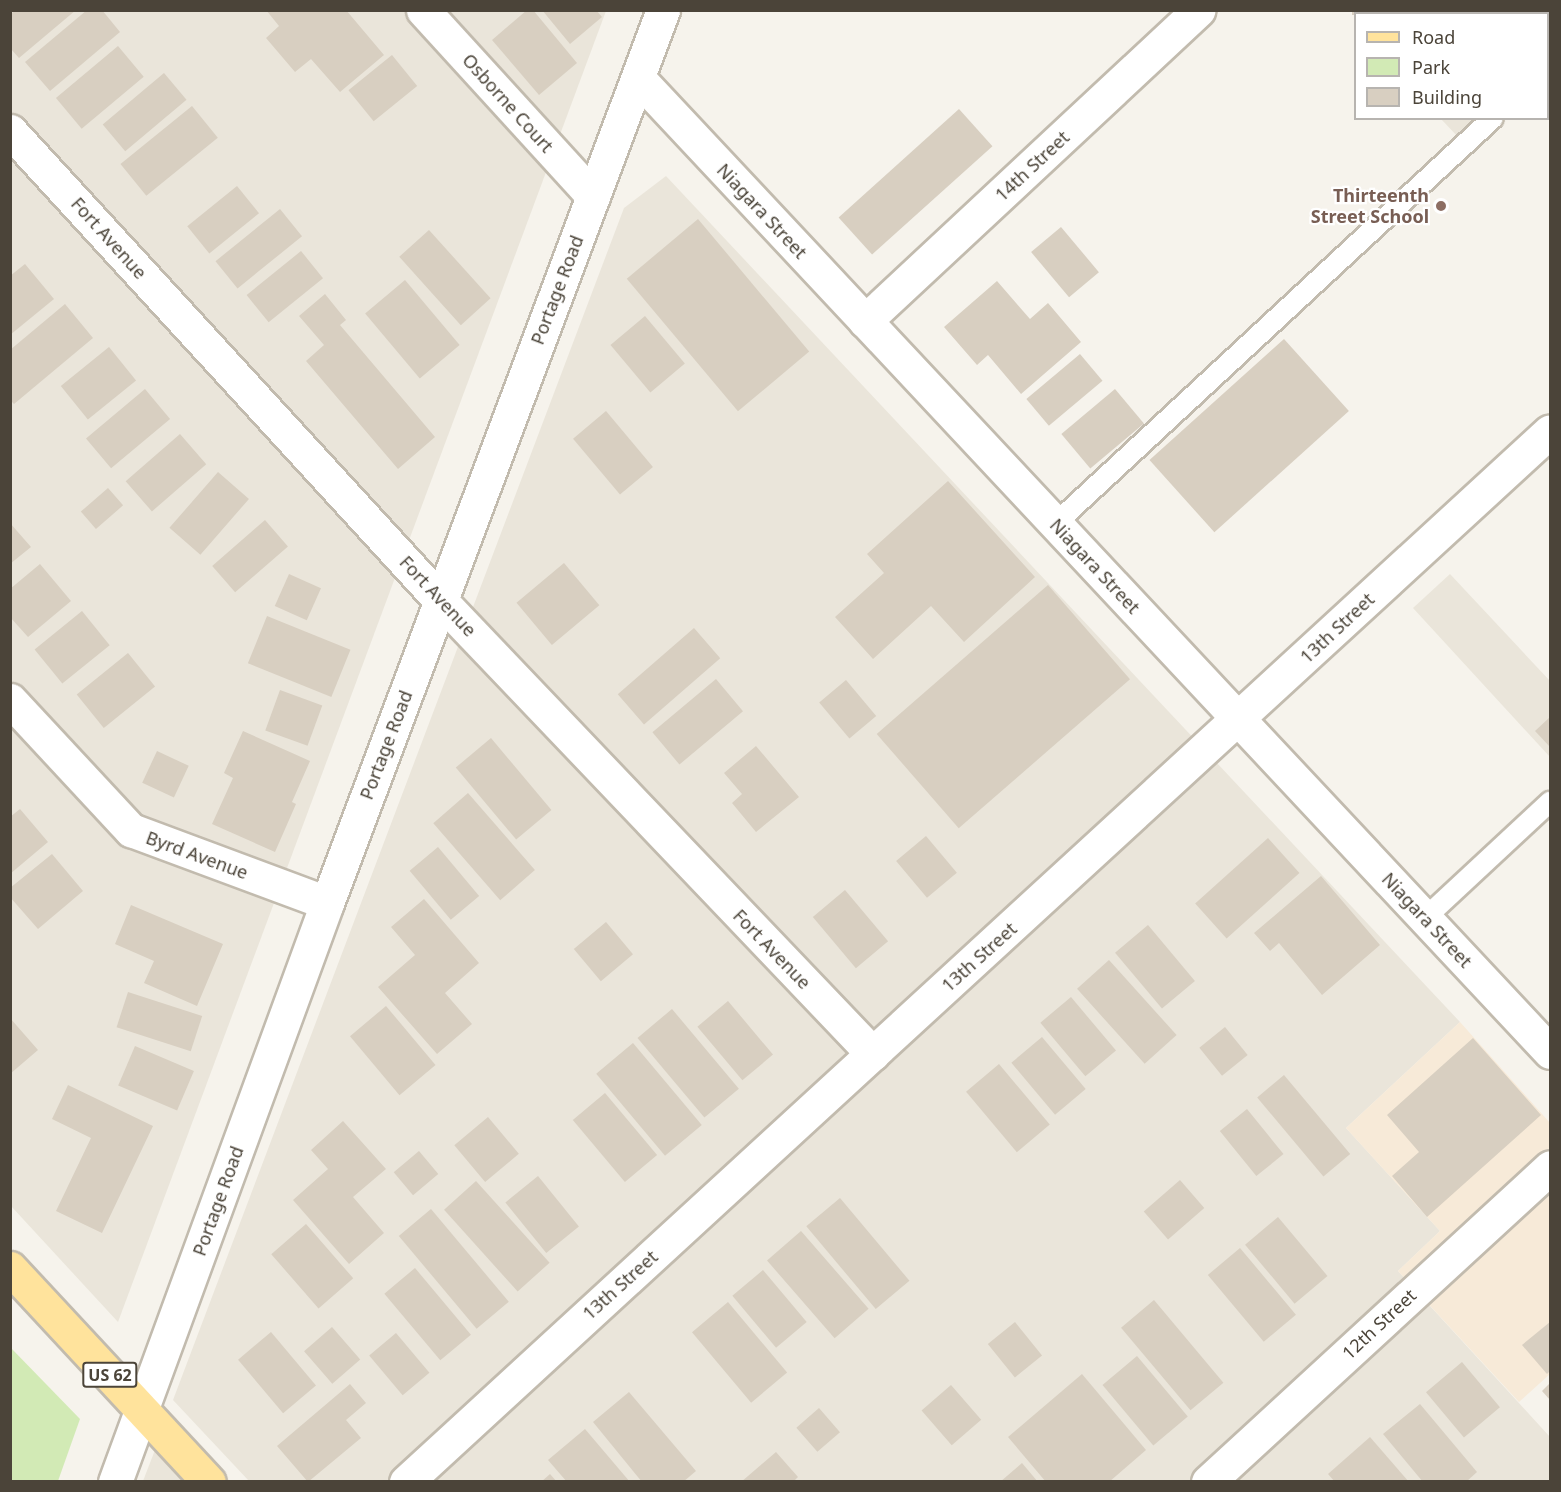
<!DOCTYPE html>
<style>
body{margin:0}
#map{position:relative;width:1561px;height:1492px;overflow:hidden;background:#f6f3ec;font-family:"Noto Sans",sans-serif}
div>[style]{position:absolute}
.residential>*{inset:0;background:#eae5da}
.commercial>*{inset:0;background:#f7ead8}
.green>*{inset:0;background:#d2eab5}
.building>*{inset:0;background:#d8cfc1;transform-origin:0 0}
.roads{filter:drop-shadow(2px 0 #c2bbae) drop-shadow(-2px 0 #c2bbae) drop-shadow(0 2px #c2bbae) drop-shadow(0 -2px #c2bbae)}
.service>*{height:20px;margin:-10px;padding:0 10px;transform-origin:10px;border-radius:10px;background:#fff}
.minor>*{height:33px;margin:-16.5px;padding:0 16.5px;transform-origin:16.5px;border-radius:16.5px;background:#fff}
.tertiary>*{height:33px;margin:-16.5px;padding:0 16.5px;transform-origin:16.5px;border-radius:16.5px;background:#fff}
.primary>*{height:33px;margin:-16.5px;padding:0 16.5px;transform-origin:16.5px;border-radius:16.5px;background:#ffe39c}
.dots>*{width:16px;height:16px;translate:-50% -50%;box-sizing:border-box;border:3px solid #fff;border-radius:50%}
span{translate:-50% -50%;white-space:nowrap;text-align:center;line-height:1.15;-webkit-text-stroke:4.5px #fff;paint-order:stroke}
.shield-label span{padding:2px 4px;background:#fff;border:2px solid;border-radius:4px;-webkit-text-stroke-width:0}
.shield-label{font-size:16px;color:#4b4439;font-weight:700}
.street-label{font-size:18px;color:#4b4439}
.education-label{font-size:18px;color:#785e54;font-weight:700}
.right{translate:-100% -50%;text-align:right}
.frame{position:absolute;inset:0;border:12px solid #4b4439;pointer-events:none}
.legend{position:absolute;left:1354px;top:12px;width:195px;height:108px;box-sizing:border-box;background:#fff;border:2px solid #b7b4b0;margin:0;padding:8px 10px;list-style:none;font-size:18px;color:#4b4439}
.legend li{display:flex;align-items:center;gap:12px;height:30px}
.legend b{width:30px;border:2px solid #b7b4b0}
</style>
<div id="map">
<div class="residential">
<div style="clip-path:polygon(11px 11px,606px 11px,118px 1322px,11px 1206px)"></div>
<div style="clip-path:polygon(1441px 119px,1481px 119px,1459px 138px)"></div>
<div style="clip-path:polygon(666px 176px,1460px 1022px,1346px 1128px,1440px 1231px,1398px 1271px,1550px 1437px,1550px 1481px,249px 1481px,173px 1400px,624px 208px)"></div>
<div style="clip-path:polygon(1450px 574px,1550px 681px,1550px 757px,1413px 608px)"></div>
<div style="clip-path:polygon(155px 1450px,184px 1481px,143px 1481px)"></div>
</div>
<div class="commercial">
<div style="clip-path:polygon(1460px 1022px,1550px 1123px,1550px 1374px,1519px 1402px,1398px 1271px,1440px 1231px,1346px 1128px)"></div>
</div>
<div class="green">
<div style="clip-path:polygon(11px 1348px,80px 1419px,58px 1481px,11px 1481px)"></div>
</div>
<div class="building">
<div style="clip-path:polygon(15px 10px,76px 10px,19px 58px,10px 48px,10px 15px)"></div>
<div style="clip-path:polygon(87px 10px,102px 10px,120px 32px,50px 91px,25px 62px)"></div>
<div style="clip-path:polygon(266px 10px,346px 10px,384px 55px,340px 92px,311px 59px,295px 72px,266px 38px,279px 26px)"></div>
<div style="clip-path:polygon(527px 10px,533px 10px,577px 63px,539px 95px,492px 40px)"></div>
<div style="clip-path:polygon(542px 10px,596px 10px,602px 17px,570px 44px)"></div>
<div style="left:1352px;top:10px;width:57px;height:5px"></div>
<div style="left:118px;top:46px;width:40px;height:81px;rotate:50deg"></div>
<div style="left:392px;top:55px;width:40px;height:56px;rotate:51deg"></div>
<div style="left:164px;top:73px;width:35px;height:80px;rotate:50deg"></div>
<div style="left:192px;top:106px;width:41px;height:92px;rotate:51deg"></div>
<div style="left:959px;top:109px;width:50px;height:162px;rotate:48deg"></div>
<div style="left:237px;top:186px;width:35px;height:64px;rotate:51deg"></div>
<div style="left:280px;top:209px;width:35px;height:83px;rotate:51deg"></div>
<div style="left:698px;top:219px;width:173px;height:93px;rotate:50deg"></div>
<div style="left:1061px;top:227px;width:59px;height:39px;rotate:50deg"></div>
<div style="left:429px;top:230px;width:92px;height:40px;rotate:48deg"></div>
<div style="left:301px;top:251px;width:35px;height:70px;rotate:51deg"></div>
<div style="clip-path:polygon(25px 264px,54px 299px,10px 335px,10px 276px)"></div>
<div style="left:405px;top:280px;width:85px;height:52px;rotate:50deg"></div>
<div style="clip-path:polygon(997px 281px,1030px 319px,1048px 303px,1081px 342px,1021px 394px,988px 355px,977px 365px,944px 327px)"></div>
<div style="clip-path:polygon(325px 294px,346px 320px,340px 325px,435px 437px,398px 469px,306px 361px,324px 345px,299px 316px)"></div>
<div style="clip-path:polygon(65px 304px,93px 338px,14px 404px,10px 400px,10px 350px)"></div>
<div style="left:645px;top:316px;width:62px;height:45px;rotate:50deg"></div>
<div style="left:1284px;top:339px;width:97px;height:181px;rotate:48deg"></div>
<div style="left:109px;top:347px;width:43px;height:62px;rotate:51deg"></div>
<div style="left:1080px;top:354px;width:35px;height:70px;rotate:50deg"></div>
<div style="left:145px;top:389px;width:39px;height:77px;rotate:50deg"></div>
<div style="left:1115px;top:389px;width:45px;height:70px;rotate:50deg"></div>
<div style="left:606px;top:411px;width:73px;height:43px;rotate:50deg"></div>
<div style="left:180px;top:434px;width:40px;height:72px;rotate:49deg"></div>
<div style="left:218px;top:472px;width:41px;height:74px;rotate:41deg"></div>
<div style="clip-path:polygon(948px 481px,1035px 577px,964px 642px,931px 606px,873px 659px,835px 617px,884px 573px,867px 554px)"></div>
<div style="left:108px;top:488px;width:23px;height:36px;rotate:49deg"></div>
<div style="left:265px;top:520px;width:35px;height:70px;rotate:49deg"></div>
<div style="clip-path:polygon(10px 523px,31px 547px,10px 564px)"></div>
<div style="left:564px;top:563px;width:55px;height:62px;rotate:50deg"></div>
<div style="clip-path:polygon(40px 564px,71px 601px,28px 637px,10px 617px,10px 589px)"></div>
<div style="left:289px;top:574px;width:35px;height:35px;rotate:24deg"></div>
<div style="left:1048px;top:585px;width:125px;height:227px;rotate:49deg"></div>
<div style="left:82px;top:611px;width:44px;height:61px;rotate:51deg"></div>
<div style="left:267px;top:616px;width:90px;height:51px;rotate:22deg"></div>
<div style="left:694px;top:628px;width:40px;height:101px;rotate:49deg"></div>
<div style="left:128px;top:653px;width:43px;height:66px;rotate:51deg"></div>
<div style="left:716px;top:679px;width:42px;height:83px;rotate:50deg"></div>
<div style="left:846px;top:680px;width:47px;height:35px;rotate:50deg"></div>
<div style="left:280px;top:690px;width:45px;height:43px;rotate:20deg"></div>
<div style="clip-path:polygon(1550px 717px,1550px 747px,1535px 731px)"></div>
<div style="clip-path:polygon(243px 731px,310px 761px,292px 802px,296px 804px,275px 852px,212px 824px,233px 778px,224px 773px)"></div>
<div style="left:491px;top:738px;width:94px;height:46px;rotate:50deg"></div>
<div style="clip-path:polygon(756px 746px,799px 797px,756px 832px,732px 803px,742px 794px,724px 773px)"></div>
<div style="left:157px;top:751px;width:35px;height:35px;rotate:25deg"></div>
<div style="left:468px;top:793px;width:102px;height:46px;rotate:49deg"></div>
<div style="clip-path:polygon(20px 809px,48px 842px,10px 874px,10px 817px)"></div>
<div style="left:926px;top:836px;width:48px;height:39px;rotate:50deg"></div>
<div style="left:1268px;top:838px;width:47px;height:98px;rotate:48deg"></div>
<div style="left:438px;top:847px;width:64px;height:37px;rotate:50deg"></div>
<div style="clip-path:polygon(52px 854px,83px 891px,38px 929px,10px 897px,10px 888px)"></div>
<div style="clip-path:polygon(1321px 876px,1380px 945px,1322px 995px,1279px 943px,1270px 951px,1254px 933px)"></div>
<div style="left:845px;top:890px;width:67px;height:42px;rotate:50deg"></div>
<div style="clip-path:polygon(424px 899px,479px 963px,445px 993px,472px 1024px,437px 1054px,378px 987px,415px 955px,391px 927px)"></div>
<div style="clip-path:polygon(131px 905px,223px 944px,197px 1006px,144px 983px,154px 961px,115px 944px)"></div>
<div style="left:606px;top:922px;width:42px;height:42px;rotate:50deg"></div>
<div style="left:1148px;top:925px;width:73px;height:43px;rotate:50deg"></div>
<div style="left:1109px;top:960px;width:101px;height:43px;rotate:48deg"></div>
<div style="left:128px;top:992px;width:78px;height:37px;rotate:18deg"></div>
<div style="left:1071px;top:997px;width:70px;height:40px;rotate:50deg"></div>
<div style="left:728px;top:1001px;width:70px;height:40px;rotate:50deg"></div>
<div style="left:386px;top:1006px;width:77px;height:47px;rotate:50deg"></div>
<div style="left:672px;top:1009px;width:104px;height:45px;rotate:50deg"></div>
<div style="clip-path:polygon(10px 1018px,38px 1050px,10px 1074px)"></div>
<div style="left:1225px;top:1027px;width:36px;height:33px;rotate:51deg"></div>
<div style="left:1042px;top:1037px;width:68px;height:40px;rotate:50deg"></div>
<div style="clip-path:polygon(1473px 1038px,1541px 1115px,1427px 1217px,1392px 1176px,1419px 1152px,1387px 1115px)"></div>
<div style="left:633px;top:1043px;width:107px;height:48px;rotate:50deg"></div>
<div style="left:135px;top:1046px;width:64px;height:43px;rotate:23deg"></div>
<div style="left:999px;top:1064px;width:79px;height:43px;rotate:50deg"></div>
<div style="left:1284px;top:1075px;width:103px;height:35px;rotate:50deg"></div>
<div style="clip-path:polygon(68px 1085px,153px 1126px,102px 1233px,56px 1211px,91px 1138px,52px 1119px)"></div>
<div style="left:605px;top:1093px;width:81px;height:42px;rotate:50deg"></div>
<div style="left:1247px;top:1109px;width:58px;height:35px;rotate:51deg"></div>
<div style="left:488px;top:1117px;width:48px;height:44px;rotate:50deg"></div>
<div style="clip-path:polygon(343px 1121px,386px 1169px,353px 1197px,384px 1233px,349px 1264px,293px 1200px,328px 1169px,311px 1150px)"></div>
<div style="left:419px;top:1151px;width:30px;height:33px;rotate:50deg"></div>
<div style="left:538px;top:1176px;width:65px;height:42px;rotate:51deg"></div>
<div style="left:1180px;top:1180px;width:37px;height:48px;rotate:49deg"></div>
<div style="left:476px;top:1181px;width:110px;height:43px;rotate:48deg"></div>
<div style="left:840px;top:1198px;width:108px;height:44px;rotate:50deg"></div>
<div style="left:431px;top:1209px;width:121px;height:42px;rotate:50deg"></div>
<div style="left:1278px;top:1217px;width:77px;height:43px;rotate:50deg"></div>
<div style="left:306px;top:1224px;width:72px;height:46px;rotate:49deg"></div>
<div style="left:801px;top:1231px;width:103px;height:45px;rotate:49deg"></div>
<div style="left:1240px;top:1248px;width:87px;height:42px;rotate:50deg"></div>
<div style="left:415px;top:1268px;width:87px;height:40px;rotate:50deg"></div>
<div style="left:763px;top:1270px;width:68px;height:40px;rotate:50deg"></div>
<div style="left:1154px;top:1300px;width:108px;height:43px;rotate:50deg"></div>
<div style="left:728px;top:1302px;width:92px;height:47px;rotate:50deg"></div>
<div style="left:1015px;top:1322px;width:43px;height:35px;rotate:51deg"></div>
<div style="clip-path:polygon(1550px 1322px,1550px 1371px,1547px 1374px,1522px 1345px)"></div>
<div style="left:332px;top:1327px;width:43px;height:37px;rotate:49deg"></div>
<div style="left:271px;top:1332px;width:70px;height:43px;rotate:50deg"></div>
<div style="left:396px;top:1333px;width:52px;height:35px;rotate:50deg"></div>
<div style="left:1137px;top:1356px;width:79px;height:45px;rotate:50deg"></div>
<div style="left:1462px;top:1362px;width:59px;height:47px;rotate:50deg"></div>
<div style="clip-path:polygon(1082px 1374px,1146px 1450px,1109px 1482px,1046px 1482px,1008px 1437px)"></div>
<div style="clip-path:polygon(1550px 1383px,1550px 1400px,1542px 1391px)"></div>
<div style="clip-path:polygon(350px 1384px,366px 1403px,346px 1420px,361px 1438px,308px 1482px,277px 1446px)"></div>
<div style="left:951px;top:1385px;width:46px;height:39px;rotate:49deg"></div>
<div style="clip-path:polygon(629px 1392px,696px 1471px,683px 1482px,642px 1482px,593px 1422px)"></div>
<div style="clip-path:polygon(1420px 1404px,1477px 1472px,1466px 1482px,1423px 1482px,1383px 1434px)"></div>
<div style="left:819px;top:1408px;width:32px;height:30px;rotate:49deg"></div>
<div style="clip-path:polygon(585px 1429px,630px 1482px,567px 1482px,548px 1460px)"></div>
<div style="clip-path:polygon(1370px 1437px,1409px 1482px,1335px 1482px,1328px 1474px)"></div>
<div style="clip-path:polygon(776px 1452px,798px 1477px,793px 1482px,741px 1482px)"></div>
<div style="clip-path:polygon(1022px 1463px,1038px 1482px,1000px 1482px)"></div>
<div style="clip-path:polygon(550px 1474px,557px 1482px,541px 1482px)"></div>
</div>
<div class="roads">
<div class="service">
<div style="left:1548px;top:68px;width:4px;rotate:-56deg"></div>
<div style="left:1055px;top:524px;width:597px;rotate:-42.83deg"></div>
<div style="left:1425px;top:918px;width:171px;rotate:-42.9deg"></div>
</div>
<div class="minor">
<div style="left:423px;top:10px;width:252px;rotate:47.6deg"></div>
<div style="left:10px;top:131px;width:636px;rotate:47.48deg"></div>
<div style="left:440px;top:600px;width:627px;rotate:46.36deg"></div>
<div style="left:865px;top:321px;width:456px;rotate:-43deg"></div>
<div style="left:10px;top:700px;width:178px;rotate:47.1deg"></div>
<div style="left:131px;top:830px;width:209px;rotate:20.4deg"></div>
<div style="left:406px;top:1482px;width:1553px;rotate:-42.57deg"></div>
<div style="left:1208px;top:1482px;width:465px;rotate:-42.6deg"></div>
</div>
<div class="tertiary">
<div style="left:639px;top:79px;width:1333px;rotate:46.88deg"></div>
<div style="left:115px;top:1482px;width:617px;rotate:-69.89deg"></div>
<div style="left:327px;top:903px;width:954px;rotate:-69.38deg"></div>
</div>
<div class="primary">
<div style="left:10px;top:1268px;width:292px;rotate:47.1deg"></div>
</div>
</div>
<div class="dots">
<div style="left:1441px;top:206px;background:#8d6e63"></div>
</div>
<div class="shield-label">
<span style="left:110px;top:1375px">US 62</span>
</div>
<div class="street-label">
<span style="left:508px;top:103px;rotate:48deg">Osborne Court</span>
<span style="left:1032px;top:166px;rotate:-43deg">14th Street</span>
<span style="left:762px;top:211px;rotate:47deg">Niagara Street</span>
<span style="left:109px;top:238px;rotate:48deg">Fort Avenue</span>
<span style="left:557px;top:290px;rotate:-69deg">Portage Road</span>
<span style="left:1095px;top:566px;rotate:47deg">Niagara Street</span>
<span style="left:438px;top:596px;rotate:47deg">Fort Avenue</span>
<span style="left:1337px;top:628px;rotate:-43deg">13th Street</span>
<span style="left:386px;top:745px;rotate:-69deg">Portage Road</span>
<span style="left:197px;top:855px;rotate:20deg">Byrd Avenue</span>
<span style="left:1427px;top:920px;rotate:47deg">Niagara Street</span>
<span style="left:772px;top:949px;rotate:46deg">Fort Avenue</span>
<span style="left:979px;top:957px;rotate:-42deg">13th Street</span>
<span style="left:218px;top:1201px;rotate:-70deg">Portage Road</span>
<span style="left:620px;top:1285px;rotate:-42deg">13th Street</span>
<span style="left:1379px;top:1324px;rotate:-43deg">12th Street</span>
</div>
<div class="education-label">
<span class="right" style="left:1429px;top:206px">Thirteenth<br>Street School</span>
</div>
<div class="frame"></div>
<ul class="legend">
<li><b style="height:8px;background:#ffe39c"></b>Road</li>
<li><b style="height:16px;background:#d2eab5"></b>Park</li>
<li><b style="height:16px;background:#d8cfc1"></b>Building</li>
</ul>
</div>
